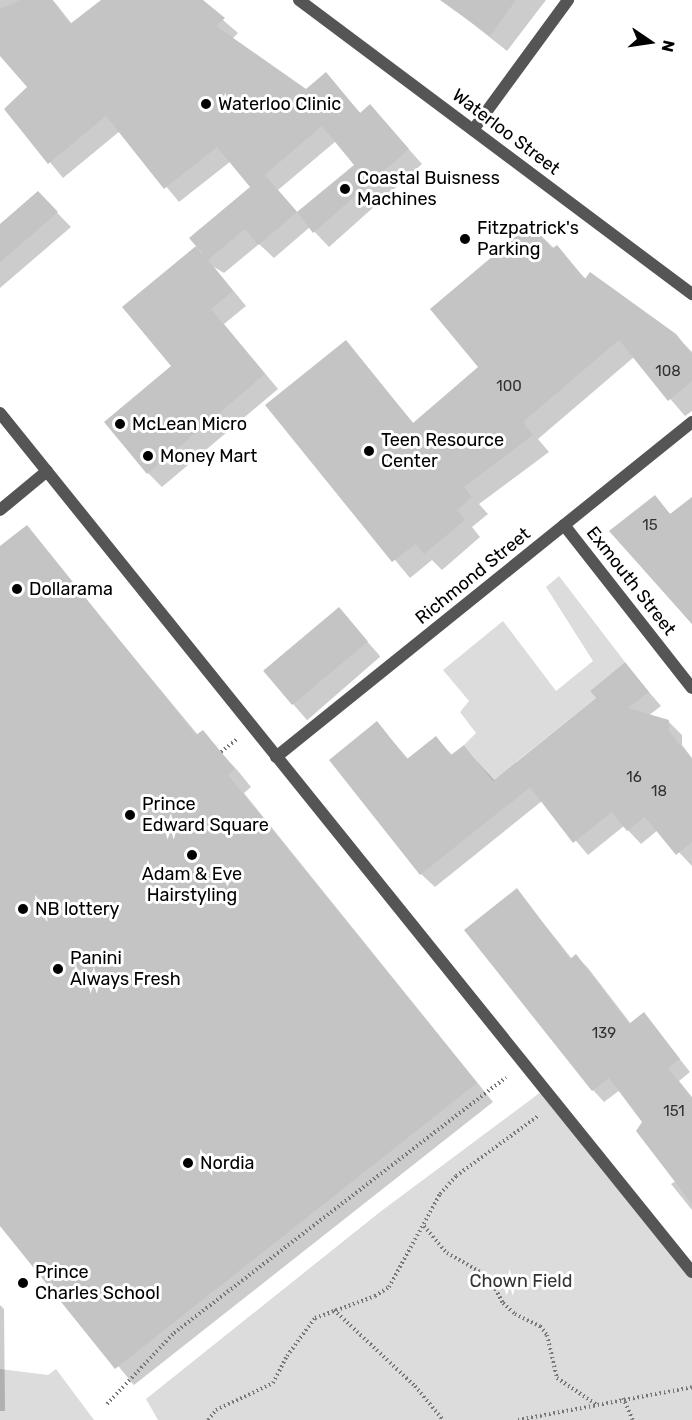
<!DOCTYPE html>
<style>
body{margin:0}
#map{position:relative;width:692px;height:1420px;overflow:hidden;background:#fff;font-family:Rubik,sans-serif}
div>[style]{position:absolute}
.green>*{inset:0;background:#dcdcdc}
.shadow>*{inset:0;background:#0003;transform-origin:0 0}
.building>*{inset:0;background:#c4c4c4;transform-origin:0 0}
.path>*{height:4px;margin-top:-2px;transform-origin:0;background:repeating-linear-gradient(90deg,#777 0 1.5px,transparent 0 4.5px)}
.service>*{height:12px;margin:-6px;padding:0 6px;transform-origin:6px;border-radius:6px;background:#555}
.minor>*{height:12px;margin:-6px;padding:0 6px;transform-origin:6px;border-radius:6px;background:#555}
.tertiary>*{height:12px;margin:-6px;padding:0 6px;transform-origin:6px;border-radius:6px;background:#555}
.dots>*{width:16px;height:16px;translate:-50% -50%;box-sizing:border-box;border:3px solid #fff;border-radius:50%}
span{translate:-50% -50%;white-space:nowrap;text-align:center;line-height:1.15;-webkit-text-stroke:6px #fff;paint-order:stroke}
.number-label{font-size:15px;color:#313131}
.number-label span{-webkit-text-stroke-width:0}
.poi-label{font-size:18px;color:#000}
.left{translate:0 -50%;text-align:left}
.street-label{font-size:18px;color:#000}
.park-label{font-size:18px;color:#333}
.north{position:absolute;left:620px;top:12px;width:60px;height:60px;-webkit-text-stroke:4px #fff;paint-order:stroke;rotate:103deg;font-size:16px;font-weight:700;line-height:24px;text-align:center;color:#000}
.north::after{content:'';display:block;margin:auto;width:21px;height:27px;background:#000;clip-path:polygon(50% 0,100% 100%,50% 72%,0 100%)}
</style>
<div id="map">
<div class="green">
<div style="clip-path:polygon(559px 576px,625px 662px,590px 691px,596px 698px,516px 762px,533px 784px,510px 803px,497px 787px,430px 800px,478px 762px,464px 745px,476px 733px,460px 712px,469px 701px,443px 670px,503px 621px,556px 691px,593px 661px,546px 587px)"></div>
<div style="clip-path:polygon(545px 1089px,692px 1272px,692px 1420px,158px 1420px,146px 1399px,380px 1212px)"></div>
<div style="clip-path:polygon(0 1369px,48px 1375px,56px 1369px,94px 1420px,0 1420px)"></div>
</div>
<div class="shadow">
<div style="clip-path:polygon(evenodd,0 0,53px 0,72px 24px,103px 0,200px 0,238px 33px,232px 39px,306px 91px,326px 74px,361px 114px,370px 106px,422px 164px,329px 247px,310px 227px,274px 258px,259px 244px,224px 273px,214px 267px,246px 306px,224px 324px,278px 389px,162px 487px,148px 473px,202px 254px,252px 187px,231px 161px,179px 202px,120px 131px,63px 178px,6px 109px,30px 87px,0 54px,0 0,336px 141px,357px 165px,298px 213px,278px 190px,336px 141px)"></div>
<div style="clip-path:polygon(546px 0,507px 51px,444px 1px,444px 0)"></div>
<div style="clip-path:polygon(38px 193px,71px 227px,0 288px,0 226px)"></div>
<div style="clip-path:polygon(531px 226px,586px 279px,675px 335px,692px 352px,692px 411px,685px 416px,634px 357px,538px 439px,549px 452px,479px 504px,488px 514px,472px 527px,480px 537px,442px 570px,432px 560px,410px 578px,267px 406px,345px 342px,414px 424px,480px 367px)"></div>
<div style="clip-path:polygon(655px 497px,671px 515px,692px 506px,692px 624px,611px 532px)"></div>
<div style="clip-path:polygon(26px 527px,198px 735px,202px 732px,238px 771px,251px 787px,244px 793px,493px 1102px,134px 1385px,0 1224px,0 547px)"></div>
<div style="left:339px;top:609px;width:63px;height:97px;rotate:49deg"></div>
<div style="clip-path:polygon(625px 664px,661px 706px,648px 716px,668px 721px,682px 735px,682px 745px,692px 758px,692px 866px,658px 830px,641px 844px,624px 826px,588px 855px,542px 801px,435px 887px,421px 874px,377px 723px,409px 760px,436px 738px,453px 756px,464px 747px,495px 781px,598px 699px)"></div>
<div style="clip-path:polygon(517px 890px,572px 959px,576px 956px,588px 968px,631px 1024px,644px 1014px,690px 1072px,679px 1081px,692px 1097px,692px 1210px,671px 1184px,676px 1181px,644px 1122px,620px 1090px,604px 1102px,593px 1090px)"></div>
<div style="clip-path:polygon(0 1305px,4px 1309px,5px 1411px,0 1411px)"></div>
</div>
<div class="building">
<div style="clip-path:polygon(evenodd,20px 0,52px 0,70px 24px,101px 0,203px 0,225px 18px,216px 26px,306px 89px,326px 72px,360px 113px,370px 104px,409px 149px,313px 233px,297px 212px,258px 245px,245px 229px,208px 260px,189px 238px,250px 187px,217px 147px,164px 189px,106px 116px,48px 164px,4px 109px,27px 87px,0 56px,0 9px,20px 0,322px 126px,354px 165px,297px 212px,265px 175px,260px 179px,322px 126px)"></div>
<div style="clip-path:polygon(440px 0,516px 0,490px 36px)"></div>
<div style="clip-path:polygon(38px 191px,58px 212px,0 262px,0 224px)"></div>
<div style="clip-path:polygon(531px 224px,552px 249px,557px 245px,585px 279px,590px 272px,676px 334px,692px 354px,692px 381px,668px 401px,619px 340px,523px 422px,533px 435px,464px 487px,472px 497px,457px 510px,465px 520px,424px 554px,416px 544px,392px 562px,265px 405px,346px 340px,413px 423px,478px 367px,430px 309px)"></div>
<div style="clip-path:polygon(196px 246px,233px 291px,211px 309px,265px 374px,147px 474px,104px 422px,171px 366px,122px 307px)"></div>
<div style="clip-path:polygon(655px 495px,670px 514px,692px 497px,692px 624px,609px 531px)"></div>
<div style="clip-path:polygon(27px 525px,196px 735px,203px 730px,221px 752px,235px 769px,228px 775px,477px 1083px,115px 1369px,0 1226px,0 546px)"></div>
<div style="left:339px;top:607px;width:45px;height:99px;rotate:50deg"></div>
<div style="clip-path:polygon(625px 662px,649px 692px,628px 708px,669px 720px,669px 731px,692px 759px,692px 842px,676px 855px,645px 817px,627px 831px,612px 812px,573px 843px,530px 787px,420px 875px,329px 760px,377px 721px,407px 759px,436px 736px,451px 755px,464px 745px,493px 781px,596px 698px,590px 691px)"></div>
<div style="clip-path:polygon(517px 888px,570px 959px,576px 954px,629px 1024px,644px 1012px,680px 1059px,668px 1068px,692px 1098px,692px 1204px,636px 1131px,642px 1122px,609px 1078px,592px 1091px,464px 930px)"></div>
</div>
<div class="path">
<div style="left:221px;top:752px;width:21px;rotate:-39deg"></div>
<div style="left:424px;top:1226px;width:35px;rotate:50deg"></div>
<div style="left:447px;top:1253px;width:48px;rotate:29.7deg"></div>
<div style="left:489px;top:1277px;width:30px;rotate:62deg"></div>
<div style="left:503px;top:1303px;width:16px;rotate:43deg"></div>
<div style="left:515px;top:1314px;width:28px;rotate:26deg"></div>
<div style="left:540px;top:1326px;width:11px;rotate:52deg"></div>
<div style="left:547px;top:1335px;width:44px;rotate:76.9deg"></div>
<div style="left:557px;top:1378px;width:48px;rotate:34deg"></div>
<div style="left:334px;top:1310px;width:111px;rotate:43.2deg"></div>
<div style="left:415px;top:1386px;width:44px;rotate:50.5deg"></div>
<div style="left:623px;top:1398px;width:24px;rotate:66deg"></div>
<div style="left:107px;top:1404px;width:98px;rotate:-46.7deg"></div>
<div style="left:174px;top:1333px;width:419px;rotate:-37.6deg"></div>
<div style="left:208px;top:1420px;width:13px;rotate:-51deg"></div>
<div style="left:216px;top:1410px;width:63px;rotate:-25.3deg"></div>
<div style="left:273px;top:1383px;width:30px;rotate:-63deg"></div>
<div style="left:287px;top:1356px;width:47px;rotate:-53.6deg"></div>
<div style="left:315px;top:1318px;width:64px;rotate:-20.1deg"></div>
<div style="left:375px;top:1296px;width:17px;rotate:-33deg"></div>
<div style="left:389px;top:1287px;width:106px;rotate:-61.3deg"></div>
<div style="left:440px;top:1194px;width:24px;rotate:-48deg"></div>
<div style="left:456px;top:1176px;width:102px;rotate:-36.2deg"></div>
<div style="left:518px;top:1420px;width:177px;rotate:-10.7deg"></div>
</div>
<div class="service">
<div style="left:0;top:510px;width:61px;rotate:-39.7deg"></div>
</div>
<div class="minor">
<div style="left:473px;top:130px;width:161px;rotate:-53.8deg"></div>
<div style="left:0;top:413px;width:1103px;rotate:51.15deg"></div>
<div style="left:564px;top:525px;width:207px;rotate:51.9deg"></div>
<div style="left:276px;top:757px;width:534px;rotate:-38.84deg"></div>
</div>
<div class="tertiary">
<div style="left:299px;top:0;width:491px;rotate:36.8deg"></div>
</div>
<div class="dots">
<div style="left:206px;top:104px;background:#000"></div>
<div style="left:345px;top:189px;background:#000"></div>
<div style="left:465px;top:239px;background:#000"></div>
<div style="left:120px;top:424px;background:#000"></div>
<div style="left:369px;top:451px;background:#000"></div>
<div style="left:148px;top:456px;background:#000"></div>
<div style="left:17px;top:589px;background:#000"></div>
<div style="left:130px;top:815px;background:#000"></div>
<div style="left:192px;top:855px;background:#000"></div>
<div style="left:23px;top:909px;background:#000"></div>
<div style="left:58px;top:969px;background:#000"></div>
<div style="left:188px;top:1163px;background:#000"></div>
<div style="left:23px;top:1283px;background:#000"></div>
</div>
<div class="number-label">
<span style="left:668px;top:372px">108</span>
<span style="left:509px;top:387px">100</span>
<span style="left:650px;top:526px">15</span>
<span style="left:634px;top:778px">16</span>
<span style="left:659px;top:792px">18</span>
<span style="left:604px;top:1034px">139</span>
<span style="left:674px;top:1112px">151</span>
</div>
<div class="poi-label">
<span class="left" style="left:218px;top:104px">Waterloo Clinic</span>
<span class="left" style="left:357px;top:189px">Coastal Buisness<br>Machines</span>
<span class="left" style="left:477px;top:239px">Fitzpatrick's<br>Parking</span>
<span class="left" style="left:132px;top:424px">McLean Micro</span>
<span class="left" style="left:381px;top:451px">Teen Resource<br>Center</span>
<span class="left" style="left:160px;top:456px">Money Mart</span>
<span class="left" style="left:29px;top:589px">Dollarama</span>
<span class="left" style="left:142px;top:815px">Prince<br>Edward Square</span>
<span style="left:192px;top:885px">Adam &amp; Eve<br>Hairstyling</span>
<span class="left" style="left:35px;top:909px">NB lottery</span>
<span class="left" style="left:70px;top:969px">Panini<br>Always Fresh</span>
<span class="left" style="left:200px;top:1163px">Nordia</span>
<span class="left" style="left:35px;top:1283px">Prince<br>Charles School</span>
</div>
<div class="street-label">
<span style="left:506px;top:132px;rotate:37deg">Waterloo Street</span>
<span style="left:473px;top:576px;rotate:-39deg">Richmond Street</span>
<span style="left:631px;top:581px;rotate:52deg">Exmouth Street</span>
</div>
<div class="park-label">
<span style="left:521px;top:1281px">Chown Field</span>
</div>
<div class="north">N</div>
</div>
